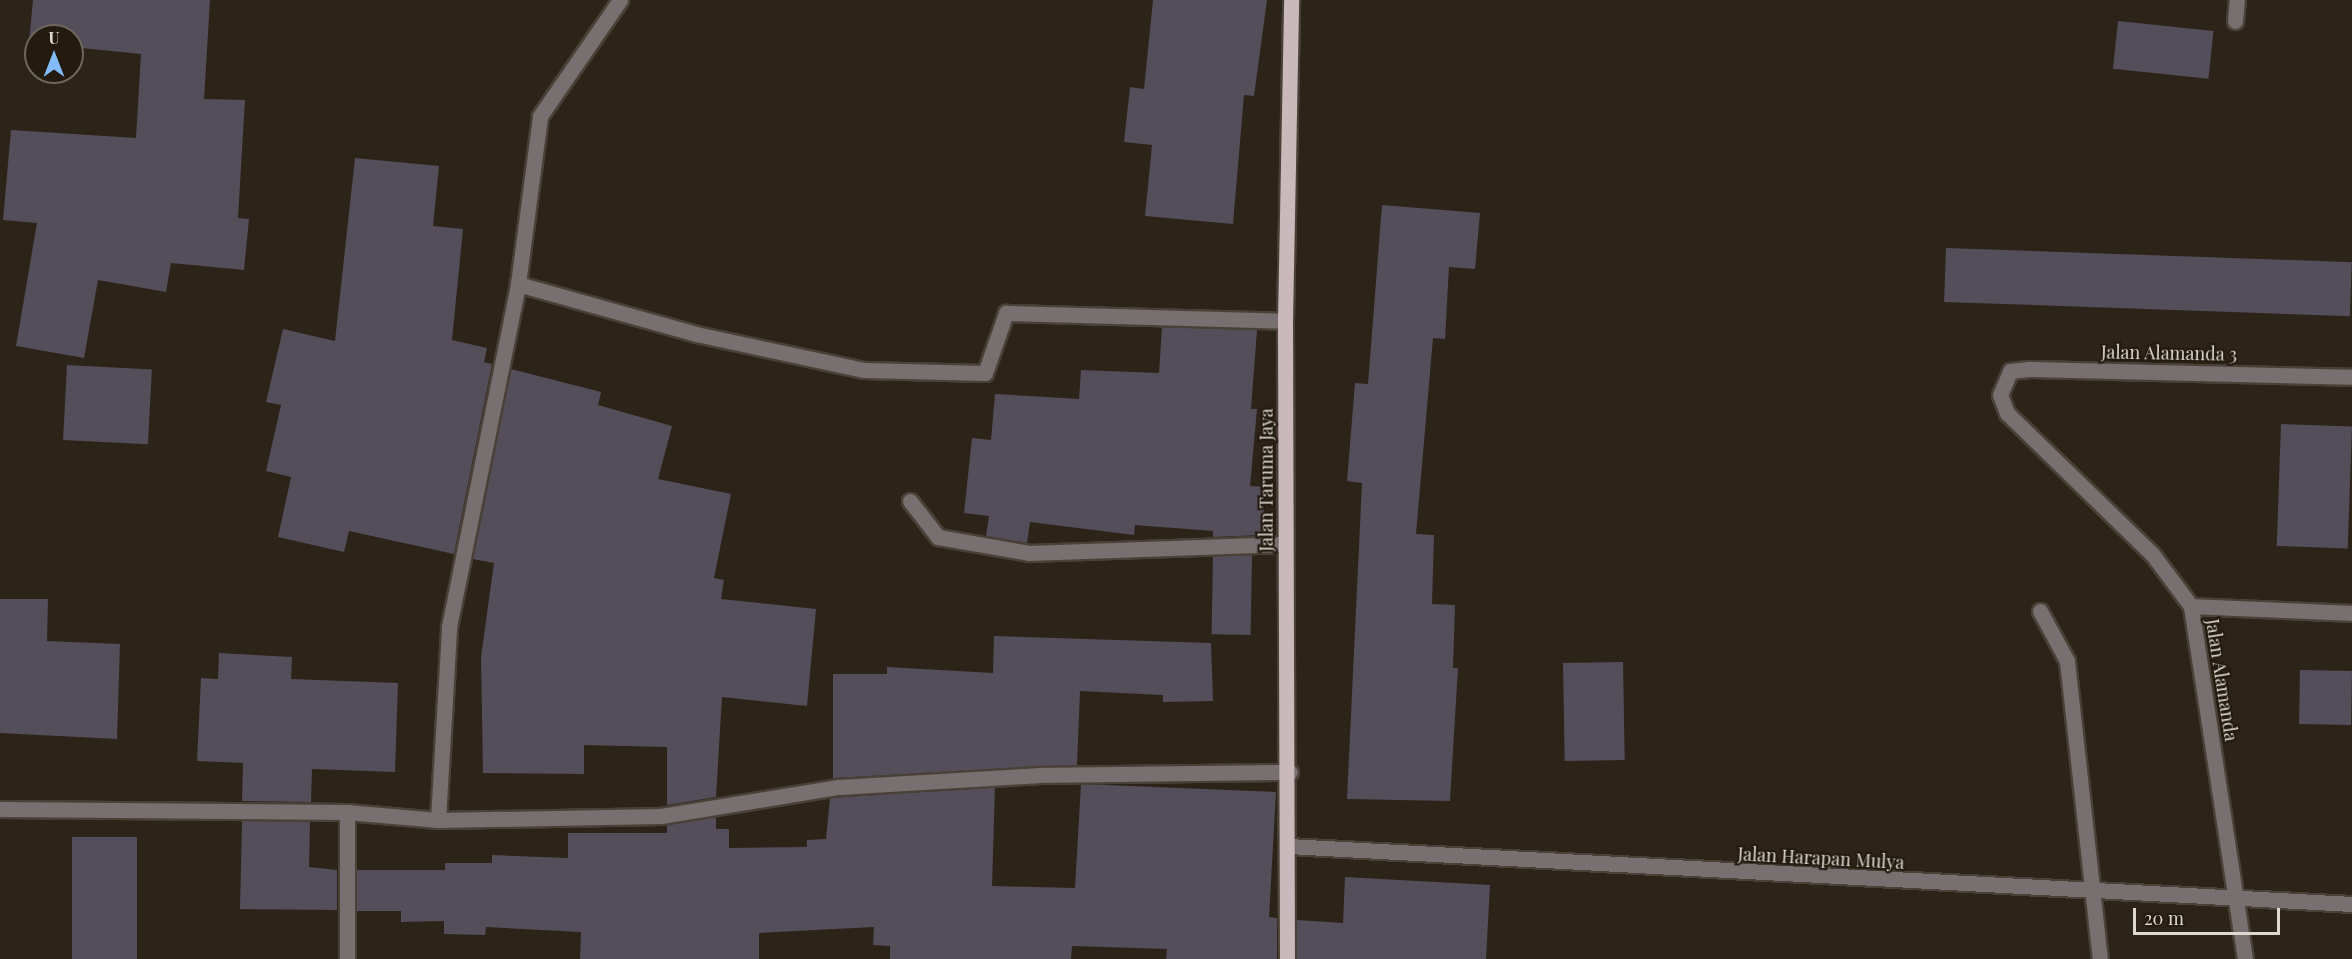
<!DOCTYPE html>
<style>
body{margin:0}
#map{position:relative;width:2352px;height:959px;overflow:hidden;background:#2d2419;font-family:"Playfair Display",serif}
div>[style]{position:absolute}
.building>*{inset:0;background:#544d5a;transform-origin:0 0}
.roads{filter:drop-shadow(2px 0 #494136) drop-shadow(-2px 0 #494136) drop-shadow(0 2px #494136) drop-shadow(0 -2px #494136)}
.minor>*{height:15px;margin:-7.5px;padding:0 7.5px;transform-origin:7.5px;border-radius:7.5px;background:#776f70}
.major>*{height:15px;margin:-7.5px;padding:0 7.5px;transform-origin:7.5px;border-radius:7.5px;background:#cab9bb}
span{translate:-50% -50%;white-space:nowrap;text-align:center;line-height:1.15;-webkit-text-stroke:4.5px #231b10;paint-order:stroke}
.street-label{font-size:18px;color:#ded8d1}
.north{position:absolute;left:24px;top:24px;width:60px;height:60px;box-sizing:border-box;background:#231b10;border:2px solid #6e675d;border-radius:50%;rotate:0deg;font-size:16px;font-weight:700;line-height:24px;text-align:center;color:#ded8d1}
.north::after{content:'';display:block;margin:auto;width:21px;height:27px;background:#83bcfb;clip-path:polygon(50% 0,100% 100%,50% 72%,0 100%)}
.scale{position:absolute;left:2133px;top:908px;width:147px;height:27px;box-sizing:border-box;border:3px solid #ded8d1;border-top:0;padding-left:8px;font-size:18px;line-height:21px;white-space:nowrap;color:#ded8d1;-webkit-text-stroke:4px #231b10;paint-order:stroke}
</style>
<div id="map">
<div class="building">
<div style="clip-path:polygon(33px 0,210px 0,204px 99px,245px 100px,238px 218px,249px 219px,244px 270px,171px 263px,166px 292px,98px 280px,84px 358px,16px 346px,37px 223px,3px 220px,11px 130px,136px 138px,141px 54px,72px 47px,72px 36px,36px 36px,36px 43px,29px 43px)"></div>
<div style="clip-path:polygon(1153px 0,1267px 0,1254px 96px,1244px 95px,1233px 224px,1145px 216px,1152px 145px,1124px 142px,1130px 87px,1144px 89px)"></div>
<div style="left:2118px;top:21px;width:96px;height:48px;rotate:6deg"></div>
<div style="clip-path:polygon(355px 158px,439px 166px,433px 226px,463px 229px,452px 340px,487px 348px,484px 362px,492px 364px,454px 554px,349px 531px,344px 552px,278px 537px,291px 477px,266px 471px,281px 405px,266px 402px,283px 329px,335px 341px)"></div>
<div style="clip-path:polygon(1382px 205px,1480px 213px,1475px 269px,1449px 267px,1445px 339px,1433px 338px,1416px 534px,1434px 535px,1432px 604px,1455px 605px,1453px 668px,1458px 668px,1450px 801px,1347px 799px,1362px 483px,1347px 481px,1355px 383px,1368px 384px)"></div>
<div style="left:1946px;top:248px;width:406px;height:54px;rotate:2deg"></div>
<div style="clip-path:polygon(1162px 327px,1257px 330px,1251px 409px,1257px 409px,1250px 486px,1266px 487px,1262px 535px,1213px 537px,1213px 531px,1135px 525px,1134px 535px,1030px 522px,1027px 543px,986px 536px,989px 516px,964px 513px,972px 438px,991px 440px,995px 394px,1079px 399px,1081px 370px,1159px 373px)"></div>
<div style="left:67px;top:365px;width:85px;height:75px;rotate:3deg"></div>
<div style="clip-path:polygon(511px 369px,601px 392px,598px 405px,672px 426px,658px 479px,731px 494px,714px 578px,724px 580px,721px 599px,816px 609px,807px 706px,722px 697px,716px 797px,667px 805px,667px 747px,584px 745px,584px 774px,483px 773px,481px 657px,494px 563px,473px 559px)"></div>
<div style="left:2281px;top:424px;width:71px;height:122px;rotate:2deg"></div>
<div style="left:1252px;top:555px;width:80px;height:39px;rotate:91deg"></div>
<div style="clip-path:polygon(0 599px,48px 599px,47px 641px,120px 644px,117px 739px,0 733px)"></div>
<div style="clip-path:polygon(994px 636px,1211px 643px,1213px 701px,1163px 702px,1163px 695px,1080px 691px,1077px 765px,833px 778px,833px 674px,887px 674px,887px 667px,993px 673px)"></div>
<div style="clip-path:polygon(219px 653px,292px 657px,291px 679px,398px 683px,395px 772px,312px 769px,311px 802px,242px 801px,243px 763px,197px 761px,201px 678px,218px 679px)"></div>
<div style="left:1623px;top:662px;width:98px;height:60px;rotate:89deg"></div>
<div style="left:2300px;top:670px;width:52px;height:54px;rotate:1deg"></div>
<div style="clip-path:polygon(1081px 784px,1276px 792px,1269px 917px,1277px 918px,1277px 959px,1166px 959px,1167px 949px,1072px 946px,1071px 959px,890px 959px,890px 946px,873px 945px,874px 927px,759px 933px,759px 959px,580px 959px,581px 932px,486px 927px,485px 935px,444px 934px,444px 921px,401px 922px,401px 911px,357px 911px,357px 870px,445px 870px,445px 863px,492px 863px,492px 855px,568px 858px,568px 833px,667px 833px,667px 825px,716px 817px,716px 829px,729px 829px,729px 848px,807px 847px,807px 840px,826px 839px,830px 798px,995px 787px,992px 886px,1075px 888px)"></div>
<div style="clip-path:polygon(242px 821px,310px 821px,309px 867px,337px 870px,337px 910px,240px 909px)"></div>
<div style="left:72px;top:837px;width:65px;height:122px"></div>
<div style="clip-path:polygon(1345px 877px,1490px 885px,1486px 959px,1297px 959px,1297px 920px,1343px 923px)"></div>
</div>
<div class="roads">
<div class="minor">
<div style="left:2235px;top:21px;width:21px;rotate:-85deg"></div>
<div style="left:518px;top:284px;width:185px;rotate:15.7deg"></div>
<div style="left:696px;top:334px;width:172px;rotate:12.1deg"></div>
<div style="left:864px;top:370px;width:121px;rotate:1.4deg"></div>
<div style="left:985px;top:373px;width:64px;rotate:-70.7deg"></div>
<div style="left:1006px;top:313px;width:279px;rotate:1.6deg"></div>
<div style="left:910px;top:501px;width:46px;rotate:52.1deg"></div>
<div style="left:938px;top:537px;width:92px;rotate:10deg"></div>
<div style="left:1029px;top:553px;width:256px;rotate:-2deg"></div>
<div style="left:2191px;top:606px;width:161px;rotate:2.5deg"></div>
<div style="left:2040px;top:611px;width:57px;rotate:61.6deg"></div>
<div style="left:2067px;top:661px;width:300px;rotate:83.7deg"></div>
<div style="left:0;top:809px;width:347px;rotate:0.5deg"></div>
<div style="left:347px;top:812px;width:91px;rotate:5deg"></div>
<div style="left:438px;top:820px;width:223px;rotate:-1deg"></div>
<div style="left:661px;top:816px;width:180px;rotate:-9.3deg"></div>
<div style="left:839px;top:787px;width:202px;rotate:-3.4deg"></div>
<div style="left:1041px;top:775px;width:249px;rotate:-0.7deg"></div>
<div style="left:347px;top:812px;width:147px;rotate:90deg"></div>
<div style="left:438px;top:820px;width:193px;rotate:-86.7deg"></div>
<div style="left:449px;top:627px;width:350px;rotate:-78.6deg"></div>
<div style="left:518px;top:284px;width:169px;rotate:-82.5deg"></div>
<div style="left:540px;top:116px;width:141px;rotate:-55.4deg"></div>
<div style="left:1288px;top:846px;width:1066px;rotate:3.12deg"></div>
<div style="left:2245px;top:959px;width:357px;rotate:-98.7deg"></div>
<div style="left:2191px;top:606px;width:64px;rotate:-126.7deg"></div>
<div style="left:2153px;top:555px;width:204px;rotate:-135.8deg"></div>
<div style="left:2007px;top:413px;width:19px;rotate:-111deg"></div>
<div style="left:2000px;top:395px;width:26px;rotate:-67deg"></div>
<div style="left:2010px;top:371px;width:19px;rotate:-6deg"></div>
<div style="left:2029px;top:369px;width:323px;rotate:1.4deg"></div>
</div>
<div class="major">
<div style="left:1287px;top:959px;width:638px;rotate:-90.18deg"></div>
<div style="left:1285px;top:321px;width:321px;rotate:-88.9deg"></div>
</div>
</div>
<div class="street-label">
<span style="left:2169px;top:353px;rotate:1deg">Jalan Alamanda 3</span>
<span style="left:1266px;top:480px;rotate:-90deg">Jalan Taruma Jaya</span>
<span style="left:2222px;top:680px;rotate:81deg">Jalan Alamanda</span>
<span style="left:1821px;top:858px;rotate:3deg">Jalan Harapan Mulya</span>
</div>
<div class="north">U</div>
<div class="scale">20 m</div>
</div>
